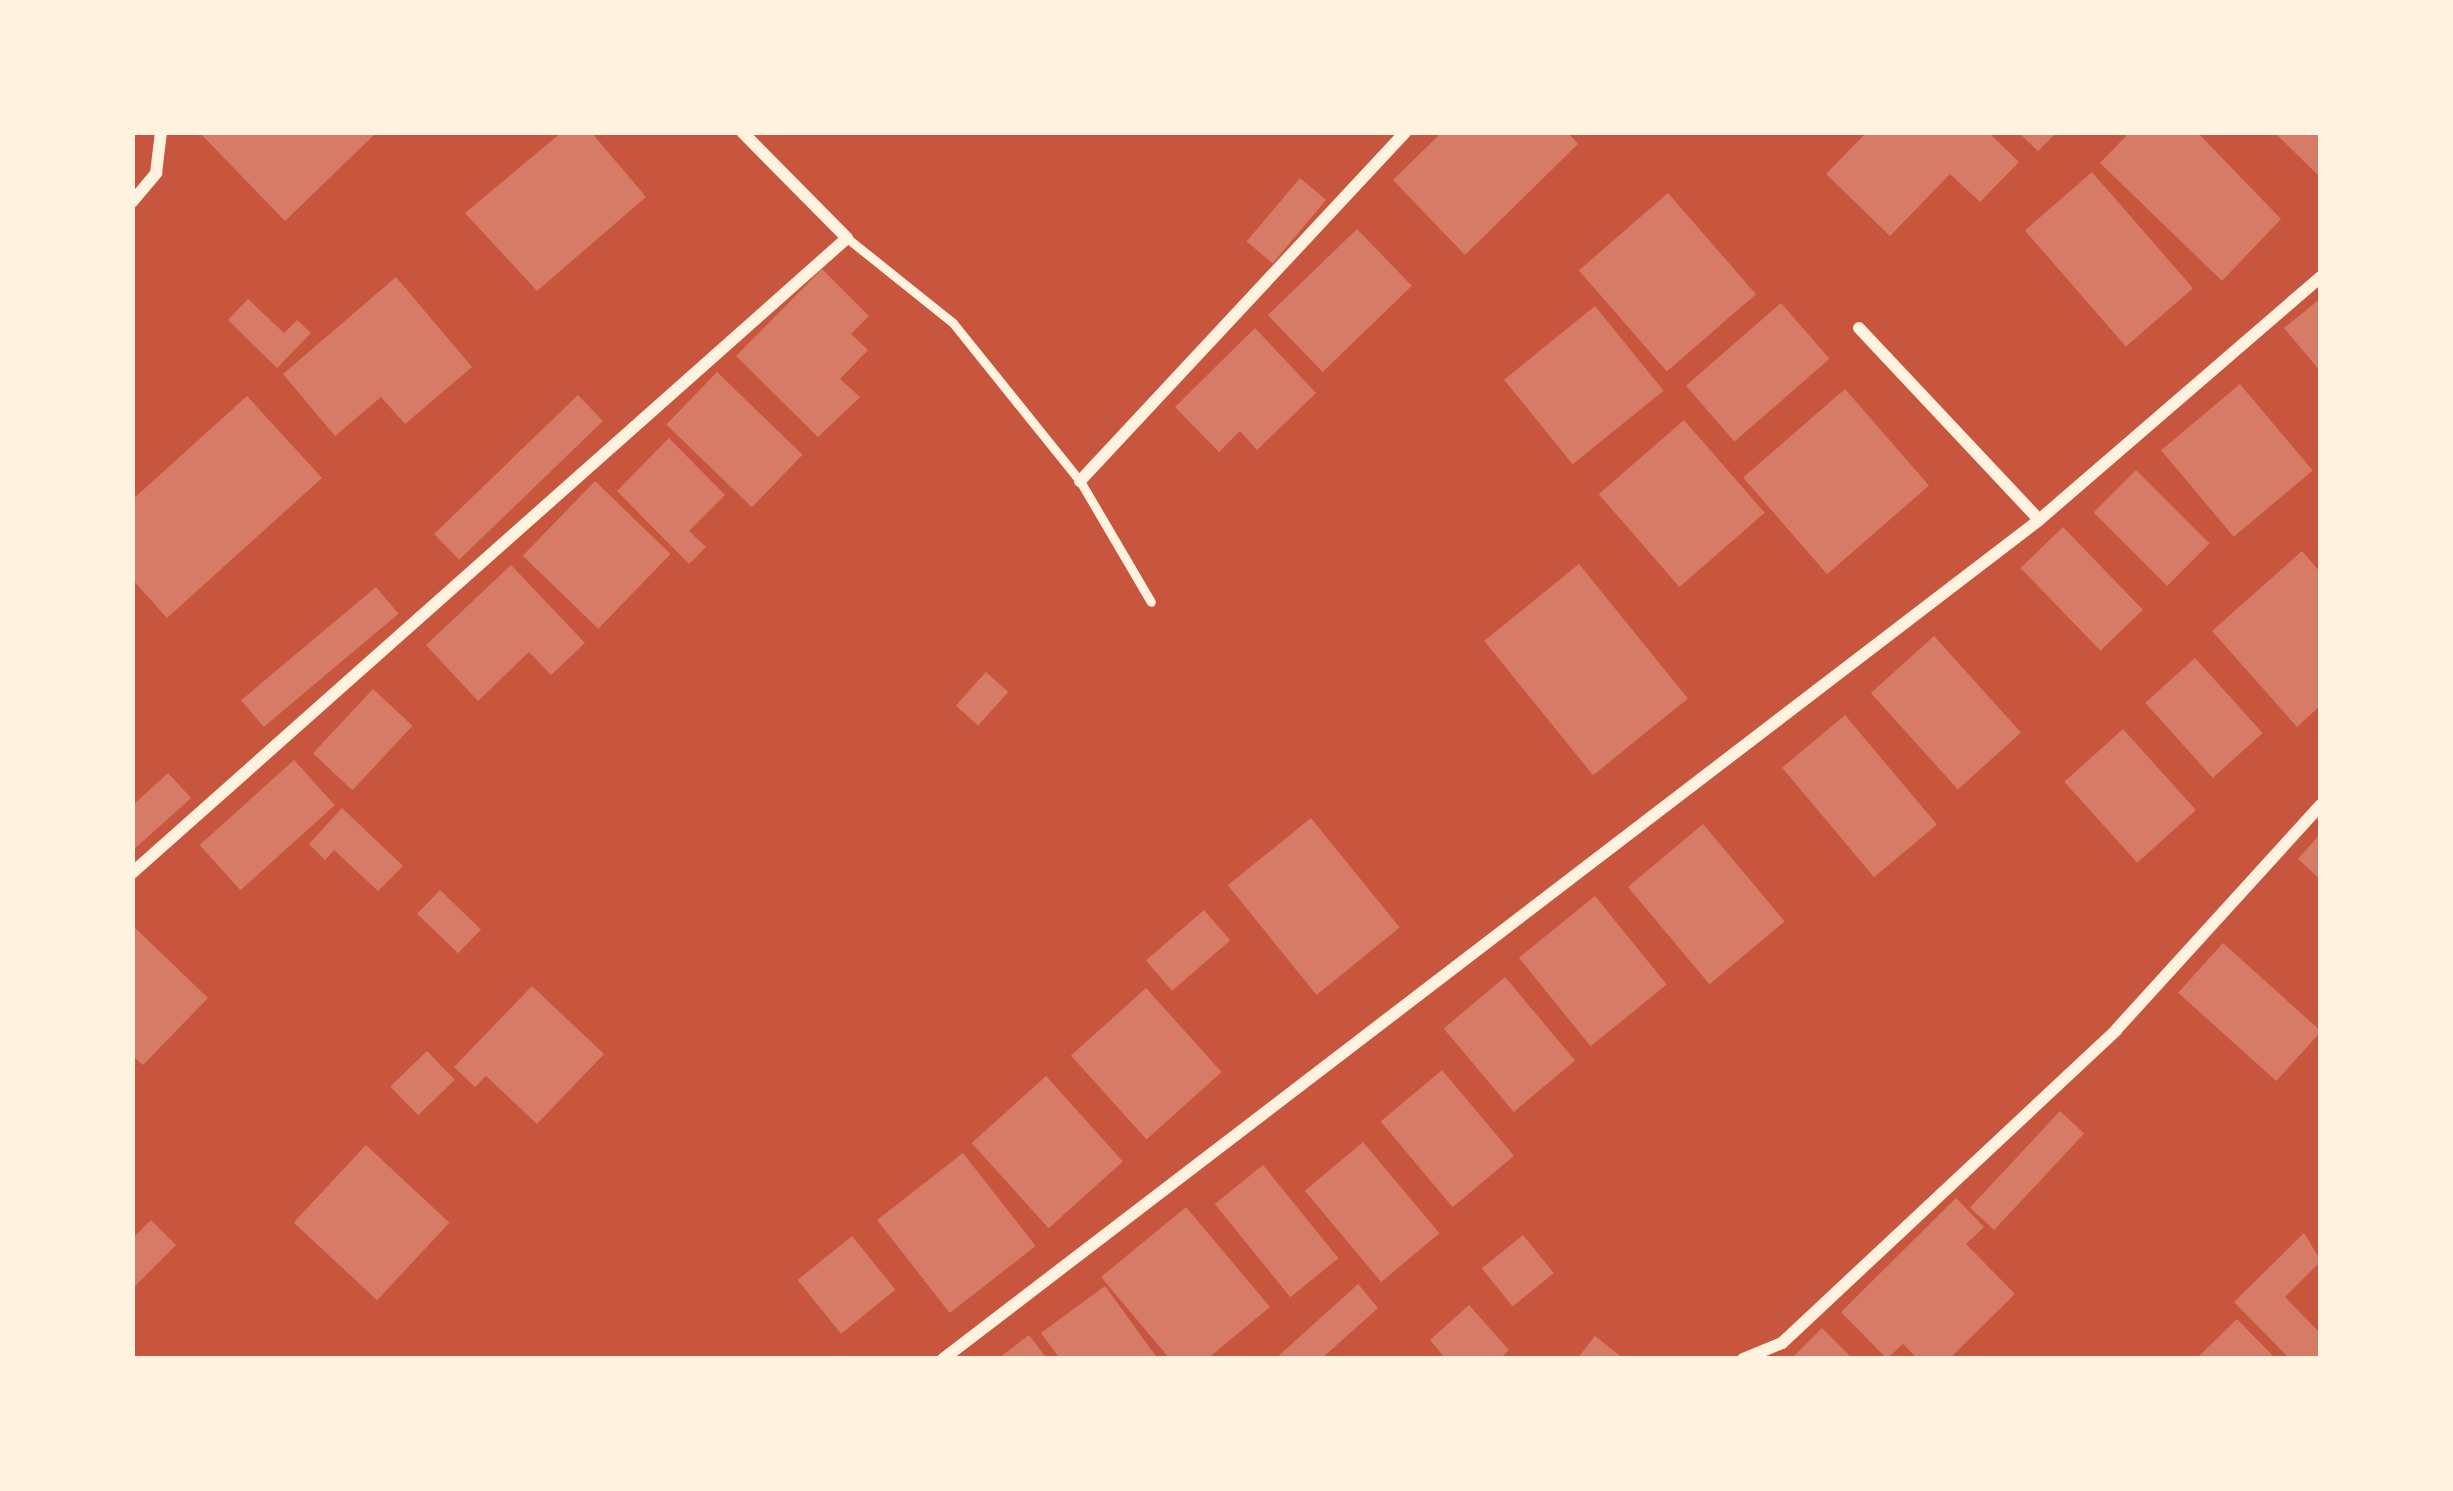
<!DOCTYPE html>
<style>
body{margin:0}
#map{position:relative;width:2453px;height:1491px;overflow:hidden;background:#c8553d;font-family:"IBM Plex Serif",serif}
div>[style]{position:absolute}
.building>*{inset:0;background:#d67c66;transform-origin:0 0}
.service>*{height:9px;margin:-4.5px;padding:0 4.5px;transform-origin:4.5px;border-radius:4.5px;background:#fff3e0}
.minor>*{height:12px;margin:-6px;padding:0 6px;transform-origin:6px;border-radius:6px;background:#fff3e0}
span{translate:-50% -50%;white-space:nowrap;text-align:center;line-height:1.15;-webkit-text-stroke:12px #fff3e0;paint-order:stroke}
.frame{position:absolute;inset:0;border:135px solid #fff3e0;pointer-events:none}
</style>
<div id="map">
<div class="building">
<div style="clip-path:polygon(199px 132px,377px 132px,285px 221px)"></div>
<div style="clip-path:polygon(562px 132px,591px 132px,646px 197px,537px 291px,465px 213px)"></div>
<div style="clip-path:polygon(1442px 132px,1567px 132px,1578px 144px,1465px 255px,1393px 180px)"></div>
<div style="clip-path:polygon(1867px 132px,1988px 132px,2019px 162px,1980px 202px,1950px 174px,1890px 236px,1826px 174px)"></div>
<div style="clip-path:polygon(2018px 132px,2057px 132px,2038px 151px)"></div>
<div style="clip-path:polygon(2130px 132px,2197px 132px,2281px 219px,2222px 281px,2100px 163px)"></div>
<div style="clip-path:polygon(2274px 132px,2321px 132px,2321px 178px)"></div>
<div style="left:2092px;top:172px;width:154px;height:89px;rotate:49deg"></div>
<div style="left:1300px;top:178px;width:34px;height:83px;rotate:40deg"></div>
<div style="left:1668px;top:193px;width:134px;height:118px;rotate:49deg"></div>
<div style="left:1357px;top:229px;width:79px;height:124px;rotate:46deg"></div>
<div style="clip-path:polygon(822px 269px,869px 316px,851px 334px,868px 350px,840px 379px,860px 397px,818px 437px,736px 356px)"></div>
<div style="clip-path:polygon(396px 277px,472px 367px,405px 424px,381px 397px,335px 436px,283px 374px)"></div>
<div style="clip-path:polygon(2321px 298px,2321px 372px,2284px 328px)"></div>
<div style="clip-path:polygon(248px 299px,284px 333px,297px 320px,311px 333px,277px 368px,228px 320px)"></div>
<div style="left:1781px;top:303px;width:74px;height:126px;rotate:49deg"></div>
<div style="left:1595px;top:306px;width:109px;height:117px;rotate:51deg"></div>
<div style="clip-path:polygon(1255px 328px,1316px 393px,1257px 450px,1240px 431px,1219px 452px,1175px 407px)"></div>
<div style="left:717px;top:372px;width:119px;height:73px;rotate:44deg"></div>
<div style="left:2240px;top:384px;width:113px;height:103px;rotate:50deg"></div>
<div style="left:1845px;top:389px;width:128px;height:135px;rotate:49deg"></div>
<div style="left:578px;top:395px;width:36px;height:200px;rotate:46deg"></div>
<div style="clip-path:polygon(247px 396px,322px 478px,167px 618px,132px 579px,132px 500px)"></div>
<div style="left:1684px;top:420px;width:123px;height:113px;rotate:49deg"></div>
<div style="clip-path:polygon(669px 438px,725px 495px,689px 531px,706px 547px,689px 564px,617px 491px)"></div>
<div style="left:2136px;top:470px;width:104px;height:60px;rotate:45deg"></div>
<div style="left:595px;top:481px;width:105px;height:104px;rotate:44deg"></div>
<div style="left:2063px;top:527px;width:115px;height:59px;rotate:46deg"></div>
<div style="clip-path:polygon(2302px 551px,2321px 573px,2321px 705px,2297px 727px,2212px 631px)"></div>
<div style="left:1579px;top:564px;width:173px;height:122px;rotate:51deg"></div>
<div style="clip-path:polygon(511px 565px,585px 643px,551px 675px,529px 652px,478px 701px,426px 645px)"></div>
<div style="left:376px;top:587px;width:35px;height:176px;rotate:50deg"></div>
<div style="left:1934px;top:636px;width:130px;height:85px;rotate:48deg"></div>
<div style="left:2195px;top:658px;width:101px;height:67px;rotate:48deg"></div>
<div style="left:986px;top:672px;width:30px;height:45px;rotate:42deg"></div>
<div style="left:373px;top:689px;width:54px;height:88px;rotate:43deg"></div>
<div style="left:1845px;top:715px;width:143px;height:82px;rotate:50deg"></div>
<div style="left:2123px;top:729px;width:109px;height:79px;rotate:48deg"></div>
<div style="left:294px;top:760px;width:61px;height:127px;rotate:48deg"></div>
<div style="clip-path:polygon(168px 773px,191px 798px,132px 851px,132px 806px)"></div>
<div style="clip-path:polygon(342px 808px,403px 866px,378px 891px,334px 850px,325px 860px,309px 844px)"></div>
<div style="left:1311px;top:818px;width:141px;height:107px;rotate:51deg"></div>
<div style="left:1703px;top:824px;width:127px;height:98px;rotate:50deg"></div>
<div style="clip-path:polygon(2321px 833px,2321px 880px,2298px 859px)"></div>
<div style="left:440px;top:890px;width:57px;height:33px;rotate:44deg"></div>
<div style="left:1595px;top:896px;width:114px;height:98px;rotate:51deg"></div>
<div style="left:1204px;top:910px;width:40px;height:77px;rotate:49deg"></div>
<div style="clip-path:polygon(132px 925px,208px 998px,143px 1065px,132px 1055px)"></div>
<div style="left:2223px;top:943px;width:132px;height:67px;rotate:42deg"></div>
<div style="left:1505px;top:977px;width:109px;height:80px;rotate:50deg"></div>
<div style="clip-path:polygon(532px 986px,604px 1054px,537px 1124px,486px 1076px,475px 1087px,454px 1067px)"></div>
<div style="left:1146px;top:988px;width:113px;height:101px;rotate:48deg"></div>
<div style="left:427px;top:1051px;width:40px;height:51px;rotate:46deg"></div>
<div style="left:1442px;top:1070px;width:112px;height:80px;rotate:50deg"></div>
<div style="left:1046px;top:1076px;width:115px;height:100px;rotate:48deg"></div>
<div style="left:2060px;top:1111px;width:33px;height:132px;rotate:43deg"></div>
<div style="left:1363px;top:1142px;width:119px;height:76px;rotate:50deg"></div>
<div style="left:366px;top:1145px;width:114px;height:106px;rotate:43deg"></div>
<div style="left:963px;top:1153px;width:118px;height:109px;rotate:52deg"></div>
<div style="left:1263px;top:1165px;width:120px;height:62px;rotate:51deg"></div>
<div style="clip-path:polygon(1956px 1198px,1984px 1227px,1966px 1244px,2015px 1294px,1949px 1359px,1918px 1359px,1903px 1344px,1887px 1359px,1841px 1312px)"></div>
<div style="clip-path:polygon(1186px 1207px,1270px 1307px,1207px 1359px,1170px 1359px,1101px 1277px)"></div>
<div style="clip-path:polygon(151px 1220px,176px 1245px,132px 1289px,132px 1239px)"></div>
<div style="clip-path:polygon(2304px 1233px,2321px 1261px,2285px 1297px,2321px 1334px,2321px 1359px,2290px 1359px,2234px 1302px)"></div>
<div style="left:1523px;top:1235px;width:49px;height:53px;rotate:51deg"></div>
<div style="left:852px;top:1236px;width:69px;height:70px;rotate:51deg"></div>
<div style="clip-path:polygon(1358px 1284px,1378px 1308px,1321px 1359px,1275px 1359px)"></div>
<div style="clip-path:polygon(1105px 1286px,1158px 1359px,1060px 1359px,1041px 1333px)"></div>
<div style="clip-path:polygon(1469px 1305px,1509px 1350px,1500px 1359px,1446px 1359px,1430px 1340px)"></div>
<div style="clip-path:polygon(2237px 1319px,2276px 1359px,2196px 1359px)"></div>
<div style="clip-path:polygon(1822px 1328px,1853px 1359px,1791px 1359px)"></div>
<div style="clip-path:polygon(1029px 1335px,1047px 1359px,998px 1359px)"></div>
<div style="clip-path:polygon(1595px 1336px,1624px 1359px,1577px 1359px)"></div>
</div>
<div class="service">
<div style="left:847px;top:238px;width:136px;rotate:38.7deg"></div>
<div style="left:953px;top:323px;width:203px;rotate:51.2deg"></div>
<div style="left:1080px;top:481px;width:140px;rotate:59.6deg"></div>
</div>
<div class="minor">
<div style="left:132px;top:202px;width:38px;rotate:-50deg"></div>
<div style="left:156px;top:173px;width:41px;rotate:-83deg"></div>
<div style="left:1859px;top:328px;width:263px;rotate:46.8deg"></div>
<div style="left:1080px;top:481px;width:477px;rotate:-47deg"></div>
<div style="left:132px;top:873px;width:956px;rotate:-41.61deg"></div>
<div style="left:847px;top:238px;width:149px;rotate:-134.7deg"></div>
<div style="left:943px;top:1359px;width:1380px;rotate:-37.43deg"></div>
<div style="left:2039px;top:520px;width:372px;rotate:-40.8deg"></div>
<div style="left:1743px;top:1359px;width:42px;rotate:-22.3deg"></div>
<div style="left:1782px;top:1343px;width:458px;rotate:-43.1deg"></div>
<div style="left:2116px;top:1030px;width:304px;rotate:-47.7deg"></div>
</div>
<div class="frame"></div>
</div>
